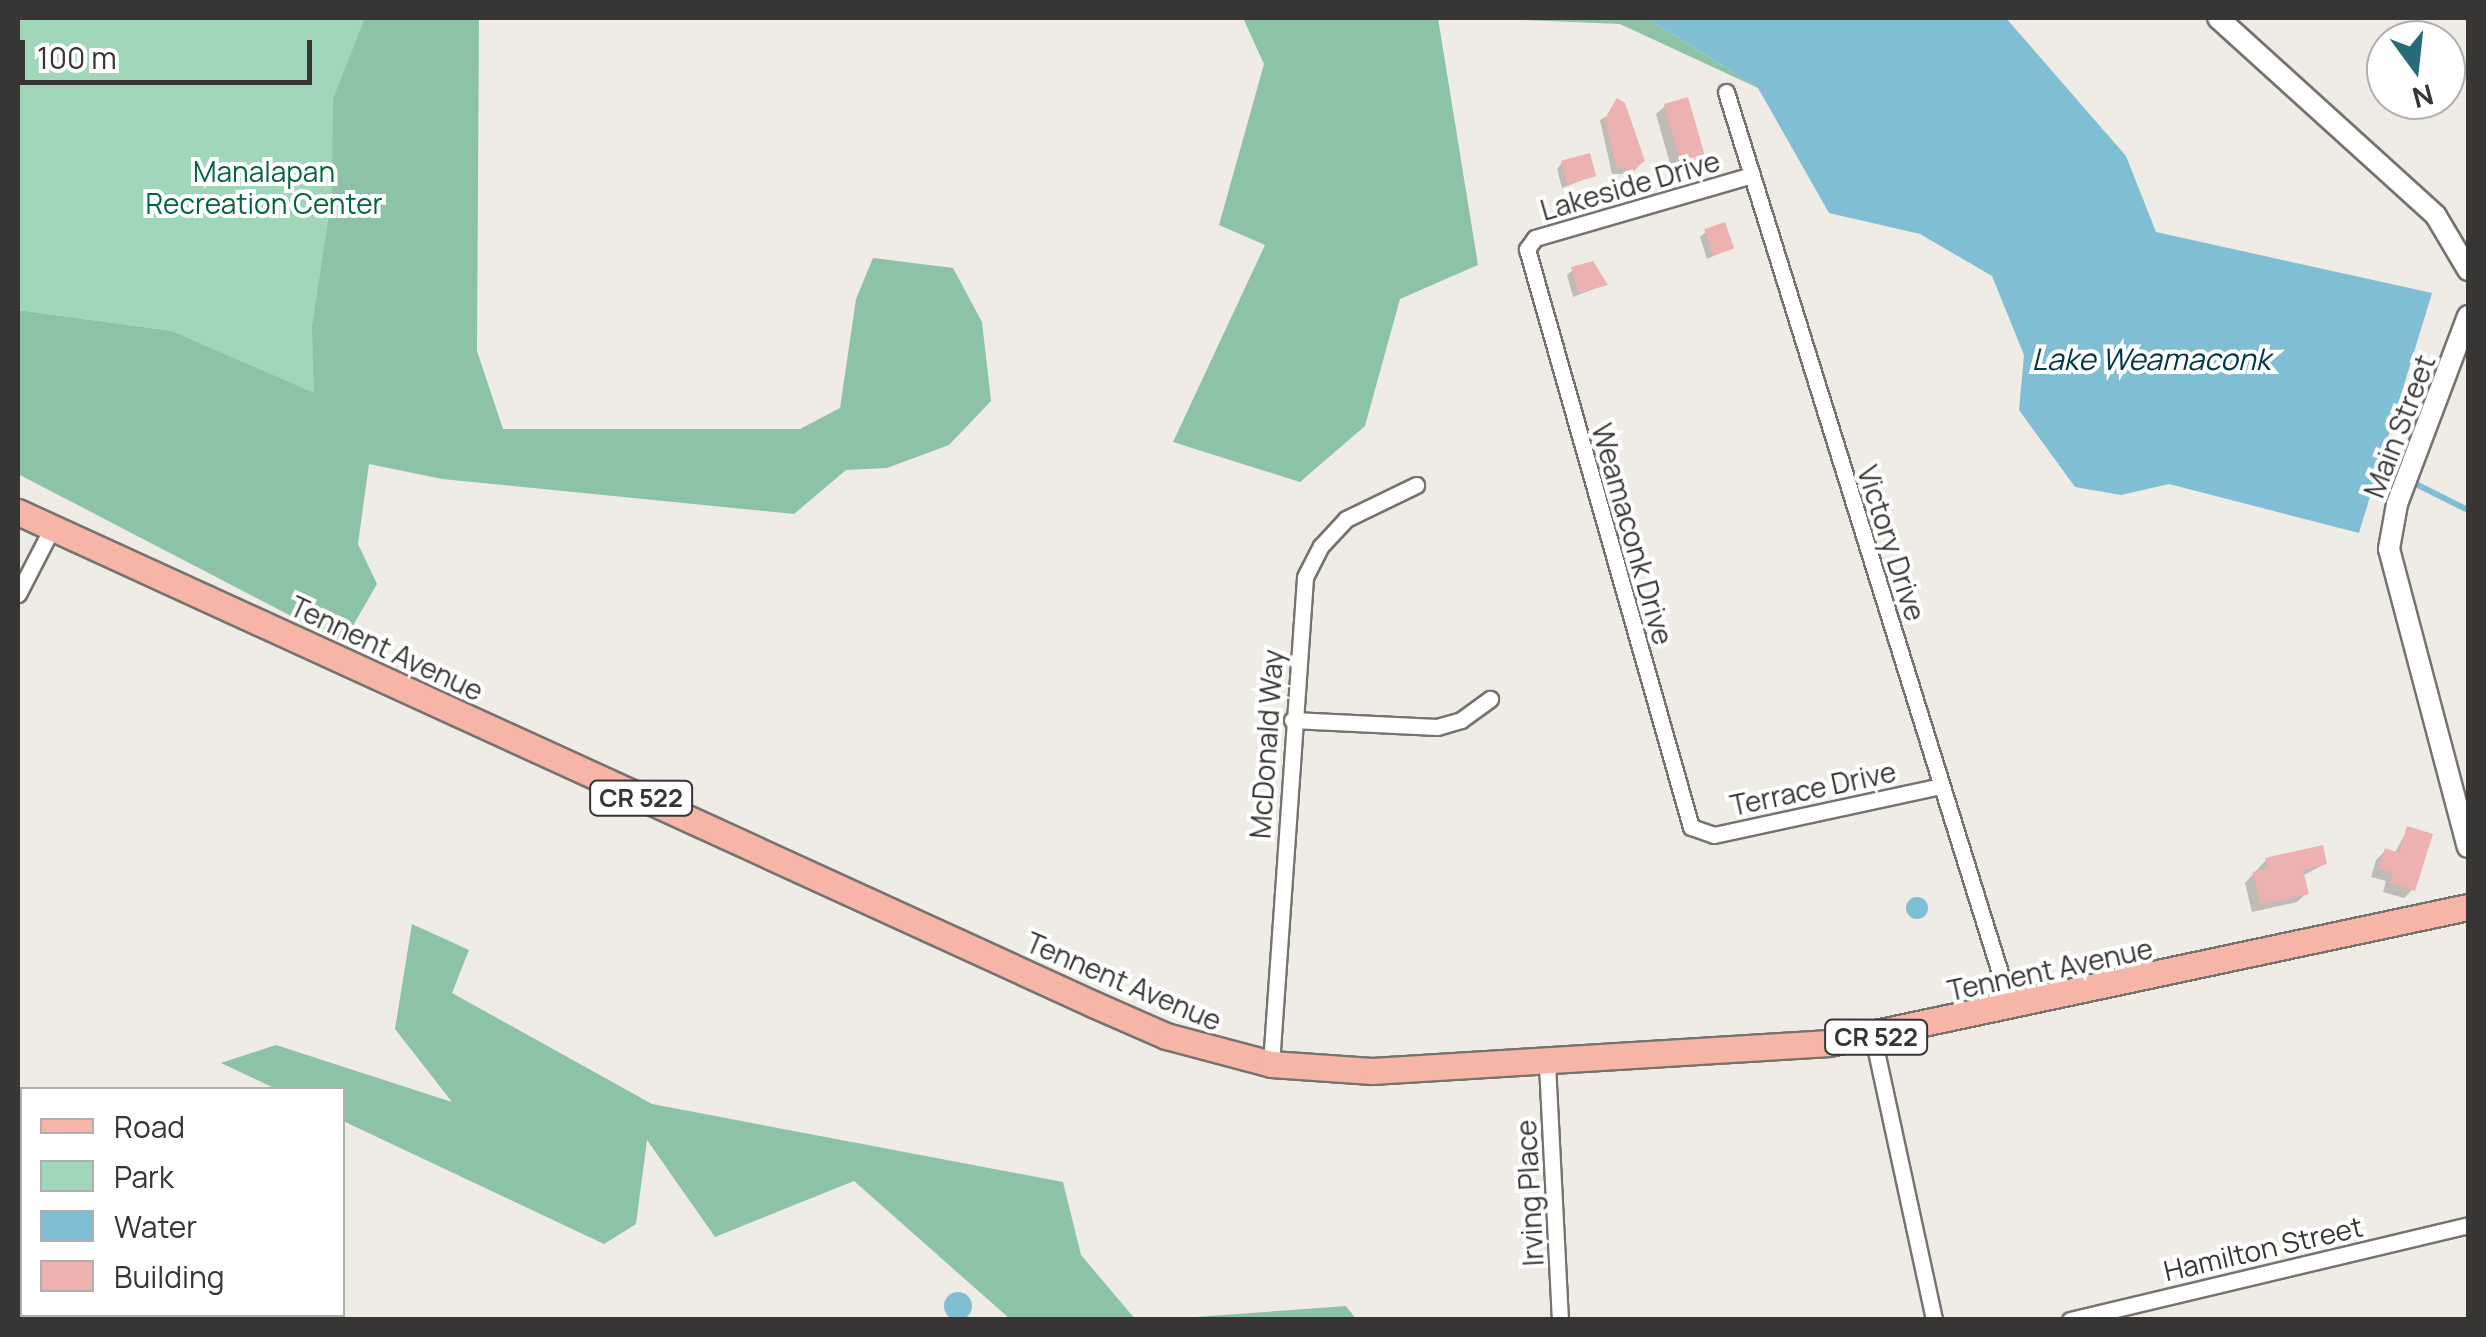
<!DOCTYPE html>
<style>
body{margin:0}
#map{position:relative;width:2486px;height:1337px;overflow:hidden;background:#efece6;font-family:Manrope,sans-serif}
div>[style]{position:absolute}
.green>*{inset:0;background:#a1d7b9}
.forest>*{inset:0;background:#8dc3a5}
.water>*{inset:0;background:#80bed4}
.round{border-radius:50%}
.shadow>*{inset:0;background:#0003}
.stream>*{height:6px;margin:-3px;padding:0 3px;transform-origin:3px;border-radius:3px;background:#80bed4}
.building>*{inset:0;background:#edb1af;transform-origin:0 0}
.roads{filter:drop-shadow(2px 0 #76736e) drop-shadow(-2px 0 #76736e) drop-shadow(0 2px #76736e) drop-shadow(0 -2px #76736e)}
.minor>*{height:15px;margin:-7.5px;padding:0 7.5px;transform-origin:7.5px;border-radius:7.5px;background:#fff}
.tertiary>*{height:20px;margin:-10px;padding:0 10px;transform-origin:10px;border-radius:10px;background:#fff}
.primary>*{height:25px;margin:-12.5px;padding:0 12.5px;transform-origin:12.5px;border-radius:12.5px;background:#f6b5a7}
span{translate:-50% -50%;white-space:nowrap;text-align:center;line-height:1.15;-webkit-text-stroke:8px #fff;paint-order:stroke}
.shield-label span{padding:2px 8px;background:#fff;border:2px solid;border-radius:8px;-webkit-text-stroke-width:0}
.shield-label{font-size:25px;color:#373634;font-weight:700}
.park-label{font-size:28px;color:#026641}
.street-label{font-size:28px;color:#373634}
.water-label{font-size:30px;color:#003949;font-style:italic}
.frame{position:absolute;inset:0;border:20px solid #373634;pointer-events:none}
.legend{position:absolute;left:20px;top:1087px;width:325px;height:230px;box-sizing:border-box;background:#fff;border:2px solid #afafae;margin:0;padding:12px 18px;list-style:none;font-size:30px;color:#373634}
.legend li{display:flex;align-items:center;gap:20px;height:50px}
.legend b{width:50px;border:2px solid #afafae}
.north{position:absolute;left:2366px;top:20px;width:100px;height:100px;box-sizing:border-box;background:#fff;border:2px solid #afafae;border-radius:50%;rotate:165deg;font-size:28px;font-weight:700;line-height:40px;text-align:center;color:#373634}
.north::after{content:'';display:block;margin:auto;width:35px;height:45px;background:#256b7a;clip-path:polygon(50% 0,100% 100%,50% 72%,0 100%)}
.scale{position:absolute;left:20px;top:40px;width:292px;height:45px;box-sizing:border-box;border:5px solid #373634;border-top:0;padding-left:12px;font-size:30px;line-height:35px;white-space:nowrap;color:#373634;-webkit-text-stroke:8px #fff;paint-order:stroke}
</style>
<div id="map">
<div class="green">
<div style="clip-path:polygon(18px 18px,452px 18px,314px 394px,172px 331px,18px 310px)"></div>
</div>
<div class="forest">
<div style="clip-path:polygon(365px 18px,479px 18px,477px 351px,503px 429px,800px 429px,840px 408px,856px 299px,873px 258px,953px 268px,982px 322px,991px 401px,949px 445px,887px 468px,846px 470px,794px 514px,442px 479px,369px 464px,358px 544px,377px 584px,343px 643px,18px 474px,18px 310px,172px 331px,314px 393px,312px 327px,332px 195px,333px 99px)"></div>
<div style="clip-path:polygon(1243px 18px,1438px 18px,1478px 265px,1400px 299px,1365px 426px,1300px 482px,1173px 442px,1265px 245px,1219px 225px,1264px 64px)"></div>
<div style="clip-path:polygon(1480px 18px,1647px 18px,1758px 88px,1620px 24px)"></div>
<div style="clip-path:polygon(412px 924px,469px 950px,452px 993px,652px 1104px,1063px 1182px,1081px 1255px,1135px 1319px,1010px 1319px,854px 1181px,715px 1237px,647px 1140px,636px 1224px,604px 1244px,343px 1121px,342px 1090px,276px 1089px,221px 1063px,276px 1045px,452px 1102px,395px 1029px)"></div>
<div style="clip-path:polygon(1346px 1306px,1356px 1319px,1168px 1319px)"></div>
</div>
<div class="water">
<div style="clip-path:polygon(1647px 18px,2006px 18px,2126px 156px,2156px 232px,2432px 293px,2359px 533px,2169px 484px,2121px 495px,2075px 487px,2019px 410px,2024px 355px,1992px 276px,1920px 234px,1829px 213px,1758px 88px)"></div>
<div class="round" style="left:1906px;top:897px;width:22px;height:22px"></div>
<div class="round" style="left:944px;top:1292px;width:28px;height:28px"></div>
</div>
<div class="shadow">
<div style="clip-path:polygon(1624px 106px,1643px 160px,1632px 174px,1612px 174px,1600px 120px)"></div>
<div style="clip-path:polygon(1665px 106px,1705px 163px,1674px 178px,1656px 114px)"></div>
<div style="clip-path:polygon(1562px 163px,1593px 176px,1562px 188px,1557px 169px)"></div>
<div style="clip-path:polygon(1706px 232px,1731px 248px,1707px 259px,1700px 237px)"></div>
<div style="clip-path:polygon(1573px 270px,1604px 285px,1573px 297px,1567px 275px)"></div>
<div style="clip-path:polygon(2408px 829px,2413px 889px,2404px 898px,2383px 892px,2386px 881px,2371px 877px,2376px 860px,2385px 851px,2394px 854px)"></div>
<div style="clip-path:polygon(2266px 860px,2325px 864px,2302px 876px,2306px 894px,2297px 902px,2252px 912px,2245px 883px)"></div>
</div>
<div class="stream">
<div style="left:2380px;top:466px;width:98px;rotate:26.6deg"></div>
</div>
<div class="building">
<div style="left:1688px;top:97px;width:70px;height:25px;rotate:74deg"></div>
<div style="clip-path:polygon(1617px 98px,1625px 103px,1645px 161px,1628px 173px,1626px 167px,1617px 169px,1605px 118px)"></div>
<div style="left:1590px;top:153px;width:24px;height:30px;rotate:75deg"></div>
<div style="left:1725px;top:222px;width:28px;height:22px;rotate:71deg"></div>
<div style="clip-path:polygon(1593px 261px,1608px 285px,1579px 293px,1571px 267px)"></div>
<div style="clip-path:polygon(2407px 826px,2433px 834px,2415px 891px,2390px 883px,2393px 873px,2378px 868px,2385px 848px,2399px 853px)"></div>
<div style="clip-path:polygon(2323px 845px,2327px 864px,2303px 870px,2309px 894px,2260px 905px,2253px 872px,2268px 869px,2265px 858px)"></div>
</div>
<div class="roads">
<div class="minor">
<div style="left:1726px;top:92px;width:959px;rotate:72.72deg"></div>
<div style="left:1752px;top:175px;width:226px;rotate:163.8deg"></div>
<div style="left:1535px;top:238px;width:14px;rotate:126deg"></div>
<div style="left:1527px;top:249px;width:601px;rotate:74.16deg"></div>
<div style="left:1691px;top:827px;width:24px;rotate:19deg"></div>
<div style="left:1714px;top:835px;width:232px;rotate:-12.2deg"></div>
<div style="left:18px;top:594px;width:74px;rotate:-62.7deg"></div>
<div style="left:1292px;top:720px;width:145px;rotate:2.8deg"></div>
<div style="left:1437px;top:727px;width:25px;rotate:-16deg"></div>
<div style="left:1461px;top:720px;width:36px;rotate:-36deg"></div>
<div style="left:1873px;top:1037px;width:289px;rotate:77.8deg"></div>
<div style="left:1271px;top:1064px;width:488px;rotate:-86deg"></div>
<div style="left:1305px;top:577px;width:35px;rotate:-63deg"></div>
<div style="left:1321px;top:546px;width:37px;rotate:-47deg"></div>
<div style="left:1346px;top:519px;width:78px;rotate:-25.9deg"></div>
<div style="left:1547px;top:1064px;width:256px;rotate:87.1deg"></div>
<div style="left:18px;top:1162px;width:5px;rotate:37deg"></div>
<div style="left:314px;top:1314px;width:12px;rotate:31deg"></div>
<div style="left:2070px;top:1320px;width:409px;rotate:-13.4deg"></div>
</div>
<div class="tertiary">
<div style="left:2218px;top:18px;width:294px;rotate:42.2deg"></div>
<div style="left:2436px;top:216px;width:63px;rotate:59.3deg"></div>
<div style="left:2468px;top:316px;width:201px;rotate:110.7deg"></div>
<div style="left:2397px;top:504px;width:46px;rotate:100.1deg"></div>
<div style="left:2389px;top:549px;width:308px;rotate:75.2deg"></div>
</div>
<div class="primary">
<div style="left:18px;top:512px;width:1182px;rotate:24.59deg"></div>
<div style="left:1093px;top:1004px;width:80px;rotate:23.7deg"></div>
<div style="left:1166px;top:1036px;width:109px;rotate:14.9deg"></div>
<div style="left:1271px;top:1064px;width:101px;rotate:4deg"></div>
<div style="left:1372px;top:1071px;width:458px;rotate:-3.5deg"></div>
<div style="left:1829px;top:1043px;width:653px;rotate:-12.02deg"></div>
</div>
</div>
<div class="shield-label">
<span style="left:641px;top:798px">CR 522</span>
<span style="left:1876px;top:1037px">CR 522</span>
</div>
<div class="park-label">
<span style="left:264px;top:187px">Manalapan<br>Recreation Center</span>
</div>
<div class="street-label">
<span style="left:1630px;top:185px;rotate:-16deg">Lakeside Drive</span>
<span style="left:2399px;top:426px;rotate:-69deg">Main Street</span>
<span style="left:1633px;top:534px;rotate:74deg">Weamaconk Drive</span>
<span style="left:1892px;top:543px;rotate:72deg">Victory Drive</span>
<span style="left:387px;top:648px;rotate:25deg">Tennent Avenue</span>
<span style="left:1266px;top:744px;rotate:-86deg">McDonald Way</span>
<span style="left:1813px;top:788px;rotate:-12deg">Terrace Drive</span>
<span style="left:2050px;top:969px;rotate:-12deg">Tennent Avenue</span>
<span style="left:1124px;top:981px;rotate:23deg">Tennent Avenue</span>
<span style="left:1529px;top:1193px;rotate:-93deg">Irving Place</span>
<span style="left:2263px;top:1248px;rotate:-13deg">Hamilton Street</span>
</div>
<div class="water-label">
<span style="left:2151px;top:359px">Lake Weamaconk</span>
</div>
<div class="frame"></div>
<ul class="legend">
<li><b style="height:12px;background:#f6b5a7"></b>Road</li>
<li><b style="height:28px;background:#a1d7b9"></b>Park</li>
<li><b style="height:28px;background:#80bed4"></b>Water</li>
<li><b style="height:28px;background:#edb1af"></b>Building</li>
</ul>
<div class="north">N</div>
<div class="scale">100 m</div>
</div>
